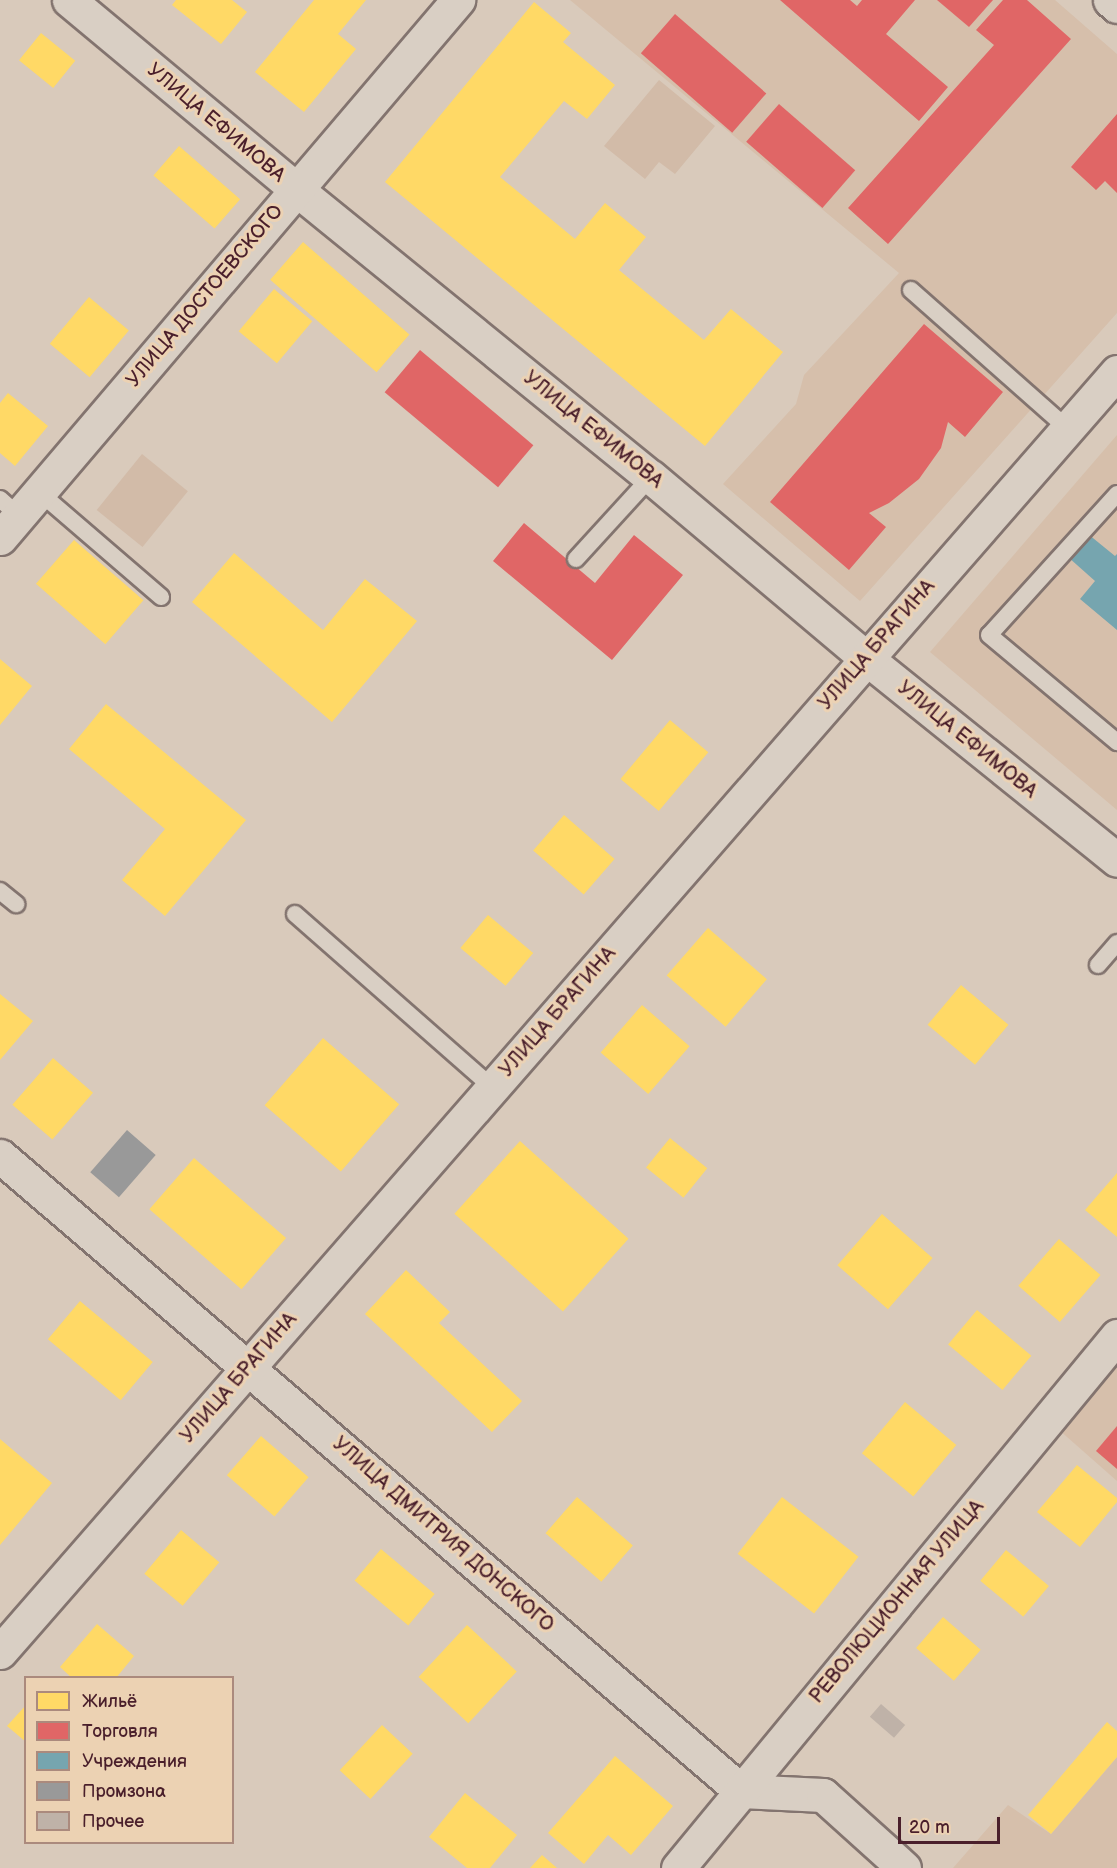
<!DOCTYPE html>
<meta charset="utf-8">
<style>
body{margin:0}
#map{position:relative;width:1117px;height:1868px;overflow:hidden;background:#d9cabb;font-family:"Balsamiq Sans",sans-serif}
div>[style]{position:absolute}
.built>*{inset:0;background:#d6bfab}
.green>*{inset:0;background:#d2bba8;transform-origin:0 0}
.homes>*{inset:0;background:#ffd966;transform-origin:0 0}
.shops>*{inset:0;background:#e06666;transform-origin:0 0}
.public>*{inset:0;background:#76a5af}
.industry>*{inset:0;background:#999;transform-origin:0 0}
.building>*{inset:0;background:#bfb2a8;transform-origin:0 0}
.roads{filter:drop-shadow(2px 0 #83746f) drop-shadow(-2px 0 #83746f) drop-shadow(0 2px #83746f) drop-shadow(0 -2px #83746f)}
.lane>*{height:16px;margin:-8px;padding:0 8px;transform-origin:8px;border-radius:8px;background:#d9cfc4}
.street>*{height:33px;margin:-16.5px;padding:0 16.5px;transform-origin:16.5px;border-radius:16.5px;background:#d9cfc4}
.secondary>*{height:33px;margin:-16.5px;padding:0 16.5px;transform-origin:16.5px;border-radius:16.5px;background:#d9cfc4}
span{translate:-50% -50%;white-space:nowrap;text-align:center;line-height:1.15;-webkit-text-stroke:6px #ecd2b3;paint-order:stroke}
.street-label{font-size:20px;color:#4a1f2b}
.legend{position:absolute;left:24px;top:1676px;width:210px;height:168px;box-sizing:border-box;background:#ecd2b3;border:2px solid #ab8a7d;margin:0;padding:8px 10px;list-style:none;font-size:18px;color:#4a1f2b}
.legend li{display:flex;align-items:center;gap:12px;height:30px}
.legend b{width:30px;border:2px solid #ab8a7d}
.scale{position:absolute;left:898px;top:1817px;width:102px;height:27px;box-sizing:border-box;border:3px solid #4a1f2b;border-top:0;padding-left:8px;font-size:18px;line-height:21px;white-space:nowrap;color:#4a1f2b;-webkit-text-stroke:4px #ecd2b3;paint-order:stroke}
</style>
<div id="map">
<div class="built">
<div style="clip-path:polygon(570px 0,1055px 0,1117px 54px,1117px 313px,860px 601px,723px 484px,796px 404px,804px 375px,899px 273px)"></div>
<div style="clip-path:polygon(1117px 435px,1117px 810px,930px 652px)"></div>
<div style="clip-path:polygon(1117px 1358px,1117px 1481px,1058px 1429px)"></div>
<div style="clip-path:polygon(1117px 1757px,1117px 1868px,953px 1868px,1008px 1805px,1051px 1834px)"></div>
</div>
<div class="green">
<div style="clip-path:polygon(659px 80px,715px 126px,675px 174px,659px 162px,645px 179px,604px 146px)"></div>
<div style="left:142px;top:454px;width:59px;height:72px;rotate:39deg"></div>
</div>
<div class="homes">
<div style="clip-path:polygon(176px 0,232px 0,247px 12px,221px 44px,172px 5px)"></div>
<div style="clip-path:polygon(314px 0,366px 0,338px 34px,356px 49px,304px 112px,255px 72px)"></div>
<div style="clip-path:polygon(534px 2px,571px 33px,563px 42px,615px 85px,587px 119px,564px 101px,500px 177px,575px 239px,605px 203px,646px 237px,619px 270px,704px 340px,731px 309px,783px 352px,705px 446px,385px 182px)"></div>
<div style="left:41px;top:33px;width:44px;height:35px;rotate:39deg"></div>
<div style="left:179px;top:146px;width:81px;height:39px;rotate:41deg"></div>
<div style="left:303px;top:242px;width:141px;height:50px;rotate:41deg"></div>
<div style="left:274px;top:289px;width:50px;height:55px;rotate:40deg"></div>
<div style="left:89px;top:297px;width:52px;height:61px;rotate:40deg"></div>
<div style="clip-path:polygon(8px 393px,48px 426px,15px 466px,0 453px,0 403px)"></div>
<div style="left:74px;top:540px;width:92px;height:58px;rotate:41deg"></div>
<div style="clip-path:polygon(234px 553px,323px 630px,365px 579px,417px 621px,332px 722px,192px 602px)"></div>
<div style="clip-path:polygon(0 659px,32px 686px,0 725px)"></div>
<div style="clip-path:polygon(106px 704px,246px 820px,165px 916px,122px 880px,165px 829px,69px 749px)"></div>
<div style="left:670px;top:720px;width:50px;height:77px;rotate:40deg"></div>
<div style="left:564px;top:815px;width:67px;height:47px;rotate:41deg"></div>
<div style="left:488px;top:915px;width:59px;height:43px;rotate:40deg"></div>
<div style="left:708px;top:928px;width:78px;height:63px;rotate:41deg"></div>
<div style="left:961px;top:985px;width:62px;height:52px;rotate:40deg"></div>
<div style="clip-path:polygon(0 994px,33px 1021px,0 1060px)"></div>
<div style="left:642px;top:1005px;width:63px;height:63px;rotate:41deg"></div>
<div style="left:323px;top:1038px;width:101px;height:89px;rotate:41deg"></div>
<div style="left:53px;top:1058px;width:53px;height:62px;rotate:41deg"></div>
<div style="left:670px;top:1138px;width:48px;height:38px;rotate:39deg"></div>
<div style="left:520px;top:1141px;width:146px;height:98px;rotate:42deg"></div>
<div style="left:194px;top:1158px;width:122px;height:68px;rotate:41deg"></div>
<div style="clip-path:polygon(1117px 1173px,1117px 1237px,1085px 1210px)"></div>
<div style="left:882px;top:1214px;width:67px;height:68px;rotate:41deg"></div>
<div style="left:1059px;top:1239px;width:55px;height:62px;rotate:41deg"></div>
<div style="clip-path:polygon(406px 1270px,450px 1312px,439px 1323px,522px 1401px,492px 1432px,365px 1314px)"></div>
<div style="left:80px;top:1301px;width:95px;height:50px;rotate:40deg"></div>
<div style="left:977px;top:1310px;width:71px;height:45px;rotate:40deg"></div>
<div style="left:905px;top:1402px;width:67px;height:67px;rotate:40deg"></div>
<div style="left:261px;top:1436px;width:63px;height:52px;rotate:41deg"></div>
<div style="clip-path:polygon(0 1439px,52px 1483px,0 1545px)"></div>
<div style="clip-path:polygon(1077px 1465px,1117px 1498px,1117px 1502px,1080px 1547px,1037px 1512px)"></div>
<div style="left:577px;top:1497px;width:74px;height:48px;rotate:41deg"></div>
<div style="left:782px;top:1497px;width:97px;height:72px;rotate:38deg"></div>
<div style="left:181px;top:1530px;width:50px;height:57px;rotate:40deg"></div>
<div style="left:381px;top:1549px;width:70px;height:41px;rotate:40deg"></div>
<div style="left:1006px;top:1550px;width:56px;height:40px;rotate:40deg"></div>
<div style="left:943px;top:1617px;width:50px;height:41px;rotate:41deg"></div>
<div style="clip-path:polygon(97px 1624px,134px 1656px,116px 1678px,72px 1678px,60px 1667px)"></div>
<div style="left:467px;top:1625px;width:68px;height:71px;rotate:43deg"></div>
<div style="clip-path:polygon(26px 1705px,26px 1742px,7px 1726px)"></div>
<div style="clip-path:polygon(1107px 1722px,1117px 1731px,1117px 1757px,1051px 1834px,1028px 1815px)"></div>
<div style="left:382px;top:1725px;width:42px;height:62px;rotate:43deg"></div>
<div style="clip-path:polygon(615px 1756px,673px 1806px,631px 1855px,608px 1835px,584px 1864px,548px 1833px)"></div>
<div style="clip-path:polygon(465px 1793px,517px 1835px,490px 1868px,467px 1868px,429px 1837px)"></div>
<div style="clip-path:polygon(542px 1855px,557px 1868px,530px 1868px)"></div>
</div>
<div class="shops">
<div style="clip-path:polygon(780px 0,850px 0,857px 6px,862px 0,915px 0,886px 34px,948px 87px,919px 121px)"></div>
<div style="clip-path:polygon(937px 0,993px 0,969px 27px)"></div>
<div style="clip-path:polygon(1003px 0,1027px 0,1071px 39px,888px 244px,848px 208px,994px 45px,976px 30px)"></div>
<div style="left:675px;top:14px;width:121px;height:52px;rotate:41deg"></div>
<div style="left:779px;top:104px;width:101px;height:50px;rotate:41deg"></div>
<div style="clip-path:polygon(1117px 114px,1117px 193px,1105px 181px,1096px 190px,1071px 167px)"></div>
<div style="clip-path:polygon(924px 324px,1003px 392px,965px 437px,948px 422px,941px 448px,919px 479px,889px 503px,869px 513px,886px 527px,849px 570px,770px 502px)"></div>
<div style="left:420px;top:350px;width:148px;height:55px;rotate:40deg"></div>
<div style="clip-path:polygon(524px 523px,595px 583px,634px 535px,683px 575px,612px 660px,493px 561px)"></div>
<div style="clip-path:polygon(1117px 1426px,1117px 1469px,1096px 1451px)"></div>
</div>
<div class="public">
<div style="clip-path:polygon(1088px 534px,1115px 556px,1117px 554px,1117px 630px,1080px 599px,1095px 581px,1068px 557px)"></div>
</div>
<div class="industry">
<div style="left:127px;top:1130px;width:38px;height:56px;rotate:41deg"></div>
</div>
<div class="building">
<div style="left:881px;top:1704px;width:32px;height:17px;rotate:41deg"></div>
</div>
<div class="roads">
<div class="lane">
<div style="left:911px;top:290px;width:210px;rotate:41.5deg"></div>
<div style="left:39px;top:492px;width:161px;rotate:40.7deg"></div>
<div style="left:1117px;top:494px;width:190px;rotate:132.2deg"></div>
<div style="left:989px;top:635px;width:167px;rotate:39.9deg"></div>
<div style="left:0;top:499px;width:25px;rotate:42deg"></div>
<div style="left:576px;top:559px;width:111px;rotate:-47.6deg"></div>
<div style="left:0;top:891px;width:21px;rotate:39deg"></div>
<div style="left:295px;top:914px;width:262px;rotate:41.3deg"></div>
<div style="left:1098px;top:965px;width:29px;rotate:-49deg"></div>
</div>
<div class="street">
<div style="left:69px;top:0;width:295px;rotate:39.8deg"></div>
<div style="left:296px;top:189px;width:457px;rotate:39.1deg"></div>
<div style="left:651px;top:477px;width:281px;rotate:40.1deg"></div>
<div style="left:1110px;top:0;width:9px;rotate:41deg"></div>
<div style="left:0;top:538px;width:707px;rotate:-49.59deg"></div>
<div style="left:0;top:1156px;width:976px;rotate:40.59deg"></div>
<div style="left:741px;top:1791px;width:82px;rotate:2.8deg"></div>
<div style="left:823px;top:1795px;width:109px;rotate:42deg"></div>
<div style="left:678px;top:1868px;width:690px;rotate:-50.47deg"></div>
</div>
<div class="secondary">
<div style="left:866px;top:658px;width:322px;rotate:38.8deg"></div>
<div style="left:0;top:1652px;width:1699px;rotate:-48.89deg"></div>
</div>
</div>
<div class="street-label">
<span style="left:216px;top:123px;rotate:40deg">УЛИЦА ЕФИМОВА</span>
<span style="left:205px;top:296px;rotate:-50deg">УЛИЦА ДОСТОЕВСКОГО</span>
<span style="left:593px;top:430px;rotate:39deg">УЛИЦА ЕФИМОВА</span>
<span style="left:877px;top:645px;rotate:-49deg">УЛИЦА БРАГИНА</span>
<span style="left:967px;top:740px;rotate:39deg">УЛИЦА ЕФИМОВА</span>
<span style="left:558px;top:1012px;rotate:-49deg">УЛИЦА БРАГИНА</span>
<span style="left:239px;top:1378px;rotate:-49deg">УЛИЦА БРАГИНА</span>
<span style="left:443px;top:1535px;rotate:41deg">УЛИЦА ДМИТРИЯ ДОНСКОГО</span>
<span style="left:897px;top:1602px;rotate:-50deg">РЕВОЛЮЦИОННАЯ УЛИЦА</span>
</div>
<ul class="legend">
<li><b style="height:16px;background:#ffd966"></b>Жильё</li>
<li><b style="height:16px;background:#e06666"></b>Торговля</li>
<li><b style="height:16px;background:#76a5af"></b>Учреждения</li>
<li><b style="height:16px;background:#999"></b>Промзона</li>
<li><b style="height:16px;background:#bfb2a8"></b>Прочее</li>
</ul>
<div class="scale">20 m</div>
</div>
